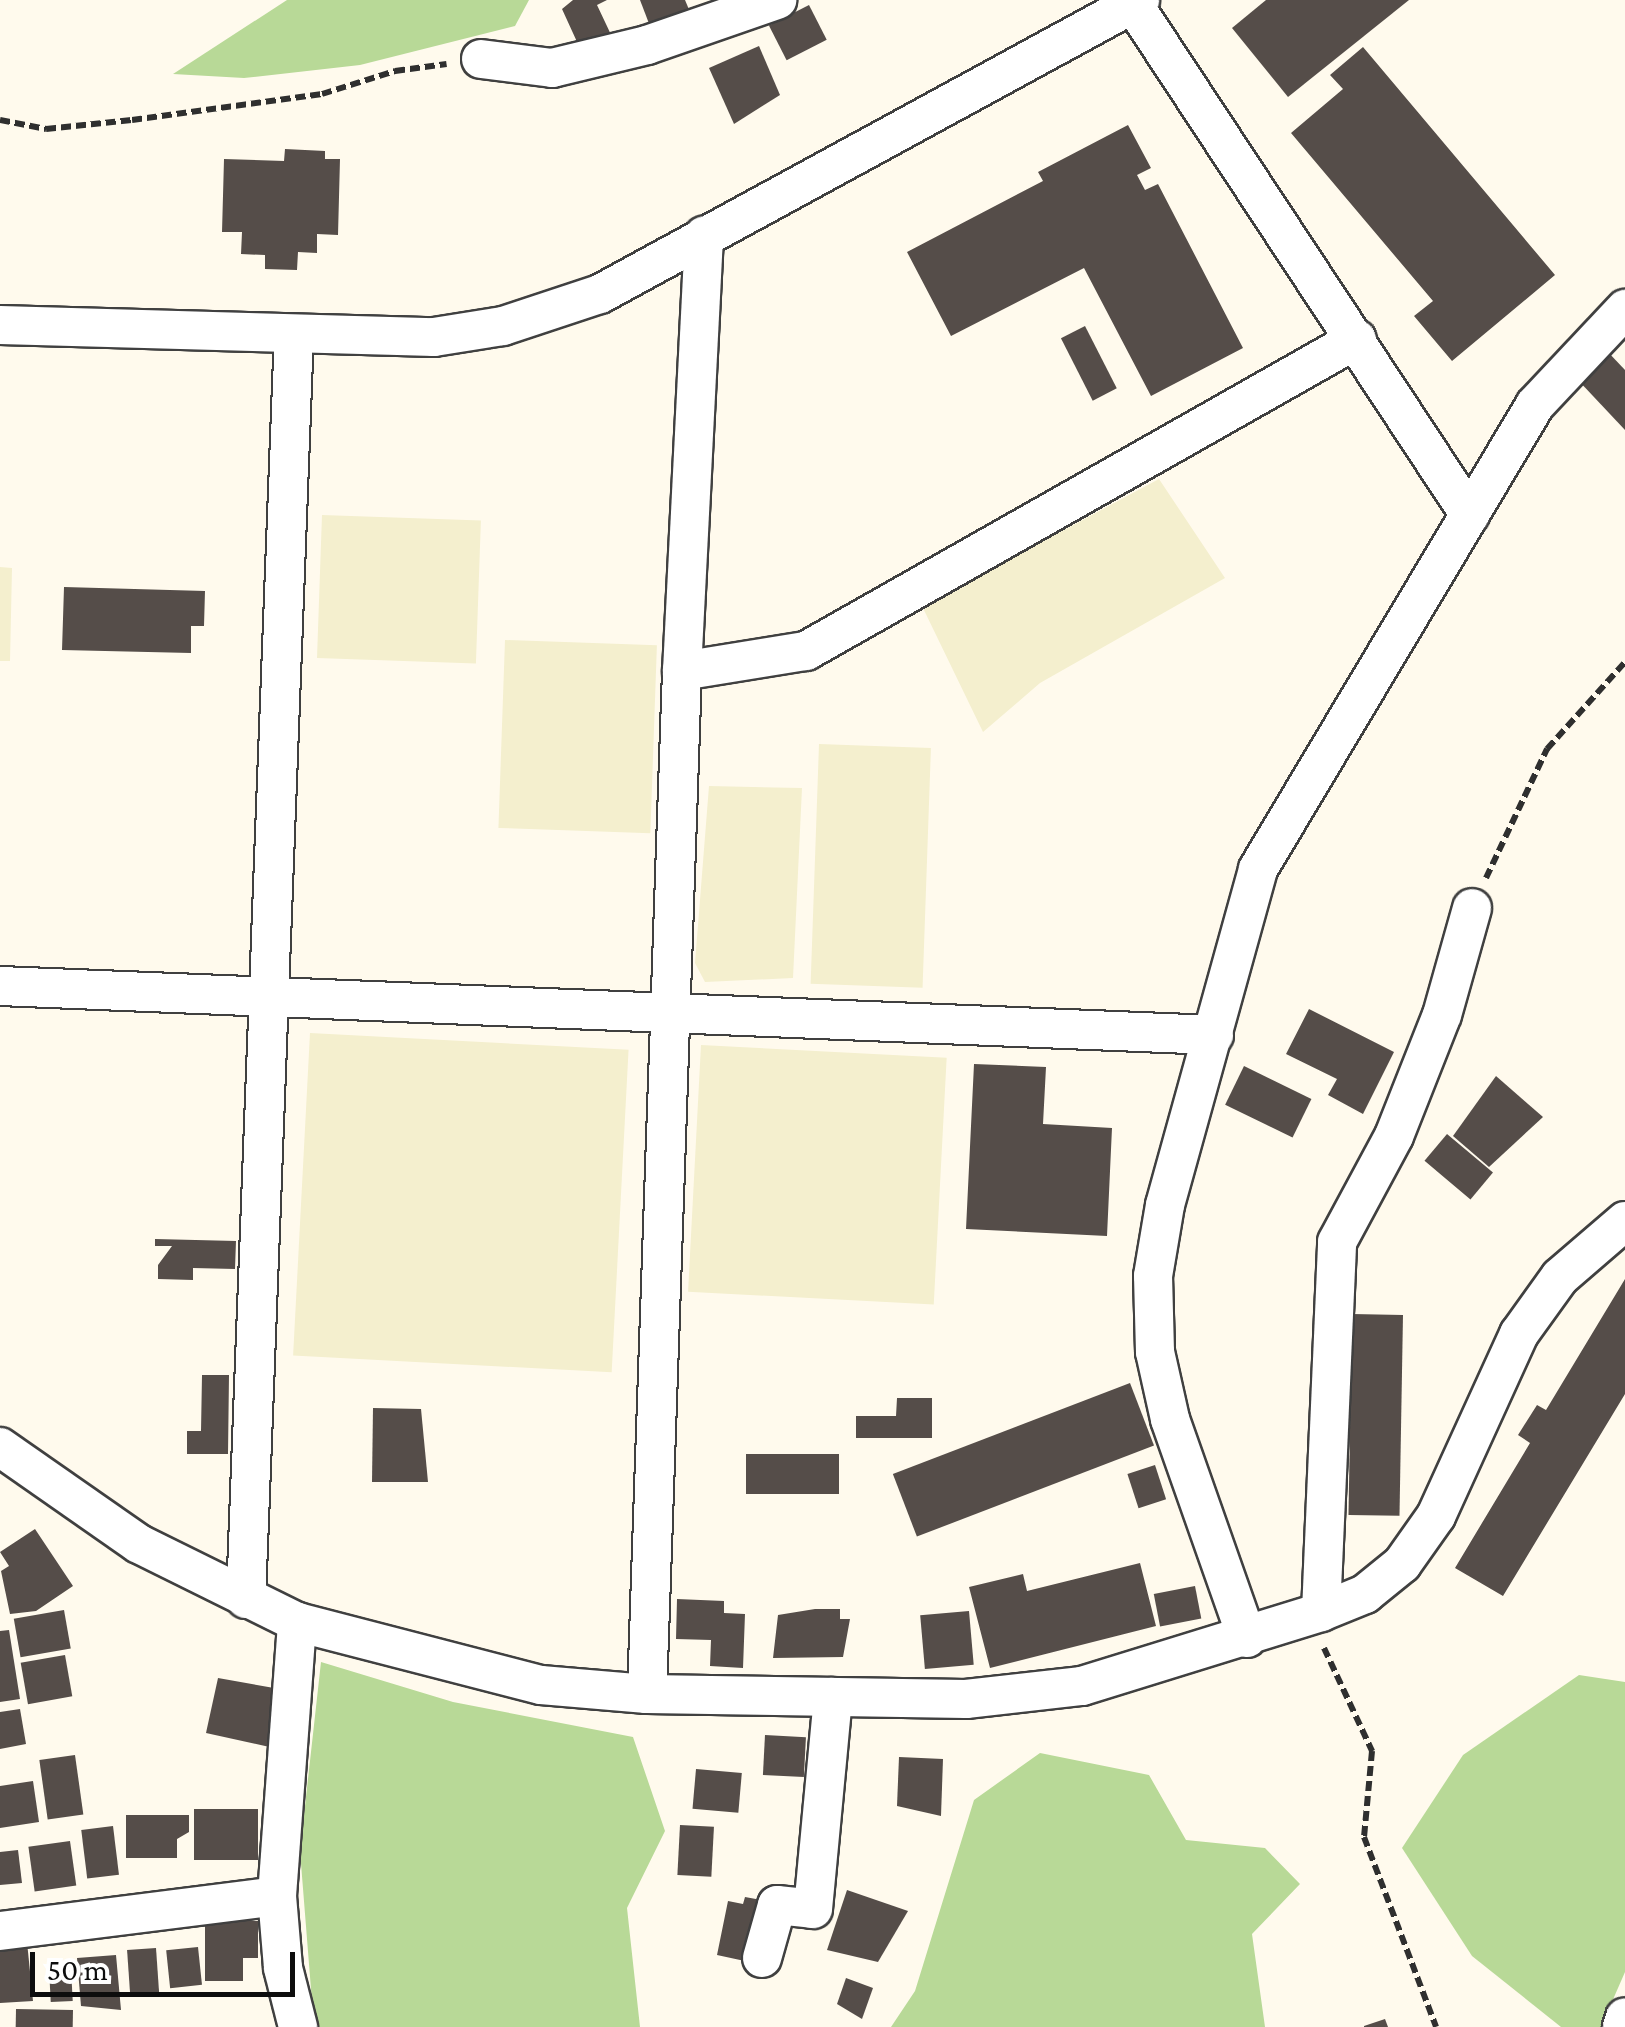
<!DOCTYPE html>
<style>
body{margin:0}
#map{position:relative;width:1625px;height:2027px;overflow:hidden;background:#fffaed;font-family:"Crimson Pro",serif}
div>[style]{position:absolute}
.farmland>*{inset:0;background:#f4efce;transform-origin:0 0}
.forest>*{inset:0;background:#b8d997}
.building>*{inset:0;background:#554d49;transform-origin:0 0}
.path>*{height:6px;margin-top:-3px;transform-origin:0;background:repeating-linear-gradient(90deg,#2f2f2f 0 10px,transparent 0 15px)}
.roads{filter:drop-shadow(2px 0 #404040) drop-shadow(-2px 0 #404040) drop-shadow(0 2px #404040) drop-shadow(0 -2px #404040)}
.minor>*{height:38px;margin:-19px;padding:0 19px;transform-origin:19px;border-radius:19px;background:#fff}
span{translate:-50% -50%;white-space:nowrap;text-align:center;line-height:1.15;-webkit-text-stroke:10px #fff;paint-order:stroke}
.scale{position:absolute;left:30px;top:1952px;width:265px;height:45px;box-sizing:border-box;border:5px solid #0d0d0d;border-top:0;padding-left:12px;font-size:30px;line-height:35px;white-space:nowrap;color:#0d0d0d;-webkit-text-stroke:8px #fff;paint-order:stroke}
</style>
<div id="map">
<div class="farmland">
<div style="clip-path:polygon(1159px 479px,1225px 578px,1040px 683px,983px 732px,922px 606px)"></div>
<div style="left:322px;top:515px;width:159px;height:143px;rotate:2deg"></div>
<div style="clip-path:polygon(0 567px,12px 568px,10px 661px,0 661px)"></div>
<div style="left:505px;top:640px;width:152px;height:188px;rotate:2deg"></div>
<div style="left:819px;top:744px;width:112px;height:240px;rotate:2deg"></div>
<div style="clip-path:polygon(709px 786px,802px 788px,793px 978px,705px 982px,695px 963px)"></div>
<div style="left:310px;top:1033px;width:319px;height:323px;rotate:3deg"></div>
<div style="left:701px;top:1045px;width:246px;height:247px;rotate:3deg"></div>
</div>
<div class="forest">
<div style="clip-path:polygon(287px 0,529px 0,515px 26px,360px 65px,244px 78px,173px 74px)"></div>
<div style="clip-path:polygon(321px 1662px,453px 1702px,633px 1737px,665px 1831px,627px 1908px,640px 2027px,314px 2027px,300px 1851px)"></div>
<div style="clip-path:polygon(1579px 1675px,1625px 1682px,1625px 1972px,1601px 2027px,1561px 2027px,1472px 1956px,1402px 1848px,1463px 1755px)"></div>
<div style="clip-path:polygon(1040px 1753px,1149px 1775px,1186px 1840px,1265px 1848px,1300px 1884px,1252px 1934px,1265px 2027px,891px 2027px,915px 1991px,974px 1800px)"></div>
</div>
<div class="building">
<div style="clip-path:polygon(573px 0,607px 0,597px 5px,614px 41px,583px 55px,562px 9px)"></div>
<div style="clip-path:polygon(640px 0,685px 0,693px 19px,653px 34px)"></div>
<div style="clip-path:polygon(1266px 0,1409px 0,1288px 97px,1232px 28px)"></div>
<div style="left:809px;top:5px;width:39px;height:45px;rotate:63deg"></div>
<div style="clip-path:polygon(759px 46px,780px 95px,734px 124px,709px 68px)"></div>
<div style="clip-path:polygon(1363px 47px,1555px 275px,1452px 361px,1414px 316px,1433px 301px,1291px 133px,1343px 89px,1330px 75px)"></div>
<div style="clip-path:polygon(1128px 125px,1151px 168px,1137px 175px,1145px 190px,1158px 184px,1243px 348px,1151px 396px,1084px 268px,951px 336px,907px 252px,1043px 181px,1038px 172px)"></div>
<div style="clip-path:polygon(285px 149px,325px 151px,325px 159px,340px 159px,338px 235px,317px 234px,317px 253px,298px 252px,297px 270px,265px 269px,265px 255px,241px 254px,242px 232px,222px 232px,224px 159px,284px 161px)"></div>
<div style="left:1085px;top:326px;width:70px;height:27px;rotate:63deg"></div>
<div style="clip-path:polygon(1607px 351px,1625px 370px,1625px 430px,1577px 379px)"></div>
<div style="clip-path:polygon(64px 587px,205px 591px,204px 626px,191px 626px,191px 653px,62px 650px)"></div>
<div style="clip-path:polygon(1309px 1009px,1394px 1052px,1363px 1114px,1328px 1095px,1337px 1079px,1286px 1054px)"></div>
<div style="clip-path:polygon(974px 1064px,1046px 1067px,1043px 1124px,1112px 1128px,1107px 1236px,966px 1229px)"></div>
<div style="left:1244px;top:1066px;width:75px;height:43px;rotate:26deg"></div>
<div style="clip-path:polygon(1496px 1076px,1543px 1117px,1489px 1167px,1453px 1136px)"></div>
<div style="left:1447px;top:1134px;width:60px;height:35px;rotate:40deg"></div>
<div style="clip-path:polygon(155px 1239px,236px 1241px,235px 1269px,193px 1268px,193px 1280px,158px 1279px,158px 1265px,172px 1246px,155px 1246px)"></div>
<div style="clip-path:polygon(1625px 1279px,1625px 1394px,1503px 1596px,1455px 1568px,1530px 1443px,1518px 1435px,1537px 1405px,1546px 1410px)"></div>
<div style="left:1352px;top:1314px;width:51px;height:201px;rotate:1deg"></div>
<div style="clip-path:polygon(202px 1375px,229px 1375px,228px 1454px,187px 1454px,187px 1431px,201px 1431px)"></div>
<div style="left:1130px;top:1383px;width:67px;height:254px;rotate:69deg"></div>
<div style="clip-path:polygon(897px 1398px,932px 1398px,932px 1438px,856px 1438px,856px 1416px,896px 1416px)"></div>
<div style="clip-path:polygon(373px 1408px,421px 1409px,428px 1482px,372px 1482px)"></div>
<div style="left:839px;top:1454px;width:40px;height:93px;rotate:90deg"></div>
<div style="left:1155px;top:1465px;width:36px;height:29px;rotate:72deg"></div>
<div style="clip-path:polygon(35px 1529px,73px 1586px,36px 1611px,10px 1614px,1px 1571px,9px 1566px,0 1552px)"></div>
<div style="clip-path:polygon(1140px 1563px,1156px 1626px,990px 1668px,969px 1587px,1023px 1574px,1027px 1591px)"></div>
<div style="left:1195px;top:1586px;width:33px;height:42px;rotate:79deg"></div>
<div style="clip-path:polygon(677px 1599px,724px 1601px,724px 1613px,745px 1614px,743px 1668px,710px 1666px,711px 1640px,676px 1639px)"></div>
<div style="clip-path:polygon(815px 1609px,840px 1609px,840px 1619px,850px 1619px,843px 1657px,773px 1658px,778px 1615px)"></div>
<div style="left:64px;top:1610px;width:39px;height:51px;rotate:80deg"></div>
<div style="left:969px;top:1611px;width:54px;height:49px;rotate:85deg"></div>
<div style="clip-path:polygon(9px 1630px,20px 1699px,0 1702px,0 1631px)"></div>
<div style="left:65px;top:1655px;width:42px;height:45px;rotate:80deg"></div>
<div style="clip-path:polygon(218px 1678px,274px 1688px,274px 1748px,206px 1733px)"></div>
<div style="clip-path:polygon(20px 1709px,26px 1744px,0 1749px,0 1712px)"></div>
<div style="left:765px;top:1735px;width:41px;height:40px;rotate:3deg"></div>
<div style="left:75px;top:1755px;width:60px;height:36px;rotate:82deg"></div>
<div style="clip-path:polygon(899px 1757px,943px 1759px,941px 1816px,897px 1806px)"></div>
<div style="left:696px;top:1769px;width:46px;height:40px;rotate:5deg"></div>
<div style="clip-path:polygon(33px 1781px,39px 1822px,0 1828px,0 1786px)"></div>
<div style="left:194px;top:1809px;width:64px;height:51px"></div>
<div style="clip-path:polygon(126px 1815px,189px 1815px,189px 1832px,177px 1839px,177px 1858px,126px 1858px)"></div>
<div style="left:680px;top:1825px;width:34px;height:50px;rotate:3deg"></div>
<div style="left:113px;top:1826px;width:49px;height:32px;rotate:83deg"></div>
<div style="left:70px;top:1841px;width:45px;height:42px;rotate:82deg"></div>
<div style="clip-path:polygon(18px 1850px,22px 1883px,0 1885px,0 1852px)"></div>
<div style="clip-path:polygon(847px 1890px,908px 1911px,878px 1962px,827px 1950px)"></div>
<div style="clip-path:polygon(745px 1897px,772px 1902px,754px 1963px,717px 1955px,728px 1901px,743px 1904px)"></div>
<div style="clip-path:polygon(205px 1921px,258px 1921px,258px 1958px,243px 1958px,243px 1981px,205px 1981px)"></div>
<div style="clip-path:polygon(27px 1942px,33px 2001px,0 2003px,0 1945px)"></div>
<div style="left:198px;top:1947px;width:38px;height:32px;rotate:84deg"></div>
<div style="left:156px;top:1948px;width:47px;height:29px;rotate:86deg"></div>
<div style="clip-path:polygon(116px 1955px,121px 2010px,81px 2006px,77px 1958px)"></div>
<div style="left:71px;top:1968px;width:33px;height:22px;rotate:87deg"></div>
<div style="clip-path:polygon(846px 1978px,873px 1988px,862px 2019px,837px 2004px)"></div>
<div style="left:16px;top:2009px;width:57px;height:18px;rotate:1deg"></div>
<div style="clip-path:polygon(1385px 2019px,1388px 2027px,1364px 2027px,1364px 2026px)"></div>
</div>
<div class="path">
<div style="left:0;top:120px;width:47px;rotate:11.1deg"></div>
<div style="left:46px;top:129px;width:86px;rotate:-6deg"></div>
<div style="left:132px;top:120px;width:192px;rotate:-7.8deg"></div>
<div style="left:322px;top:94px;width:77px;rotate:-17.5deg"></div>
<div style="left:395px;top:71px;width:52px;rotate:-7.7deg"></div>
<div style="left:1486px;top:878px;width:143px;rotate:-64.7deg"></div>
<div style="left:1547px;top:749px;width:117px;rotate:-48.1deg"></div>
<div style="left:1324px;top:1648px;width:114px;rotate:65deg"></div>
<div style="left:1372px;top:1751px;width:86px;rotate:95.3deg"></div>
<div style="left:1364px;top:1837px;width:203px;rotate:69.2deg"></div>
</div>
<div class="roads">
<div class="minor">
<div style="left:1133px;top:4px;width:612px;rotate:56.6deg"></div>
<div style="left:481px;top:59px;width:72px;rotate:7.2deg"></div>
<div style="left:552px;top:68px;width:98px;rotate:-13.6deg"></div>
<div style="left:647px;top:45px;width:138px;rotate:-19.1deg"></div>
<div style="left:0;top:325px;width:434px;rotate:1.6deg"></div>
<div style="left:434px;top:337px;width:70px;rotate:-9.1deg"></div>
<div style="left:503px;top:326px;width:102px;rotate:-18.3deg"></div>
<div style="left:600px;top:294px;width:615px;rotate:-28.57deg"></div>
<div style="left:682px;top:671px;width:126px;rotate:-9.2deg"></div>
<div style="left:806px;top:651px;width:633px;rotate:-29.52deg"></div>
<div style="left:0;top:986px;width:1215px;rotate:2.31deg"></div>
<div style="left:0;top:1447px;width:169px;rotate:34.9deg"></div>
<div style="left:139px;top:1544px;width:176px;rotate:26.3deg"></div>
<div style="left:297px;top:1622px;width:252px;rotate:14.5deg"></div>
<div style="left:541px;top:1685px;width:106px;rotate:4.9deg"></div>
<div style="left:647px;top:1694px;width:319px;rotate:0.9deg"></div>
<div style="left:966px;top:1699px;width:117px;rotate:-6.4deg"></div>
<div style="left:1082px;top:1686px;width:250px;rotate:-17.2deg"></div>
<div style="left:1321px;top:1612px;width:48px;rotate:-22.2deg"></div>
<div style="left:1365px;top:1594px;width:48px;rotate:-39deg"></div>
<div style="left:1402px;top:1564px;width:59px;rotate:-54.7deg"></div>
<div style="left:1436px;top:1516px;width:200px;rotate:-65.5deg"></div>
<div style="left:1519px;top:1334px;width:70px;rotate:-54.3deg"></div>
<div style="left:1560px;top:1277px;width:86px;rotate:-40.7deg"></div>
<div style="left:246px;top:1599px;width:1266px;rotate:-87.83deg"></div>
<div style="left:1321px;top:1612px;width:370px;rotate:-87.5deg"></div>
<div style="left:1337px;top:1242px;width:120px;rotate:-61.7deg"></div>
<div style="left:1394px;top:1136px;width:130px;rotate:-68.4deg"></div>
<div style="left:1442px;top:1015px;width:111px;rotate:-74.3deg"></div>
<div style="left:1247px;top:1638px;width:232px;rotate:-109.4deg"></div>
<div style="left:1170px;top:1419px;width:69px;rotate:-102.6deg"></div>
<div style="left:1155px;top:1352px;width:76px;rotate:-91.5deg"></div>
<div style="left:1153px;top:1276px;width:72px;rotate:-80.4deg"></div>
<div style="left:1165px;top:1205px;width:349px;rotate:-74.5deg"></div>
<div style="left:1258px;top:869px;width:540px;rotate:-59.16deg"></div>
<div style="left:1535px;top:405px;width:132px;rotate:-46.8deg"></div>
<div style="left:647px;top:1694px;width:1024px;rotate:-88.04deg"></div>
<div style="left:682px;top:671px;width:436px;rotate:-87.1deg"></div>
<div style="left:277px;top:1896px;width:275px;rotate:-85.8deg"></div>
<div style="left:0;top:1931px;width:279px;rotate:-7.2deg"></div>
<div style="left:277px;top:1896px;width:72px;rotate:85.2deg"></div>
<div style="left:283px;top:1968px;width:61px;rotate:75.7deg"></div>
<div style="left:762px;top:1958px;width:55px;rotate:-74.2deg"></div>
<div style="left:777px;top:1905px;width:36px;rotate:6deg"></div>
<div style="left:813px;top:1909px;width:213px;rotate:-84.6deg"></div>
<div style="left:1622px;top:2027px;width:10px;rotate:-73deg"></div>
</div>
</div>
<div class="scale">50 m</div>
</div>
